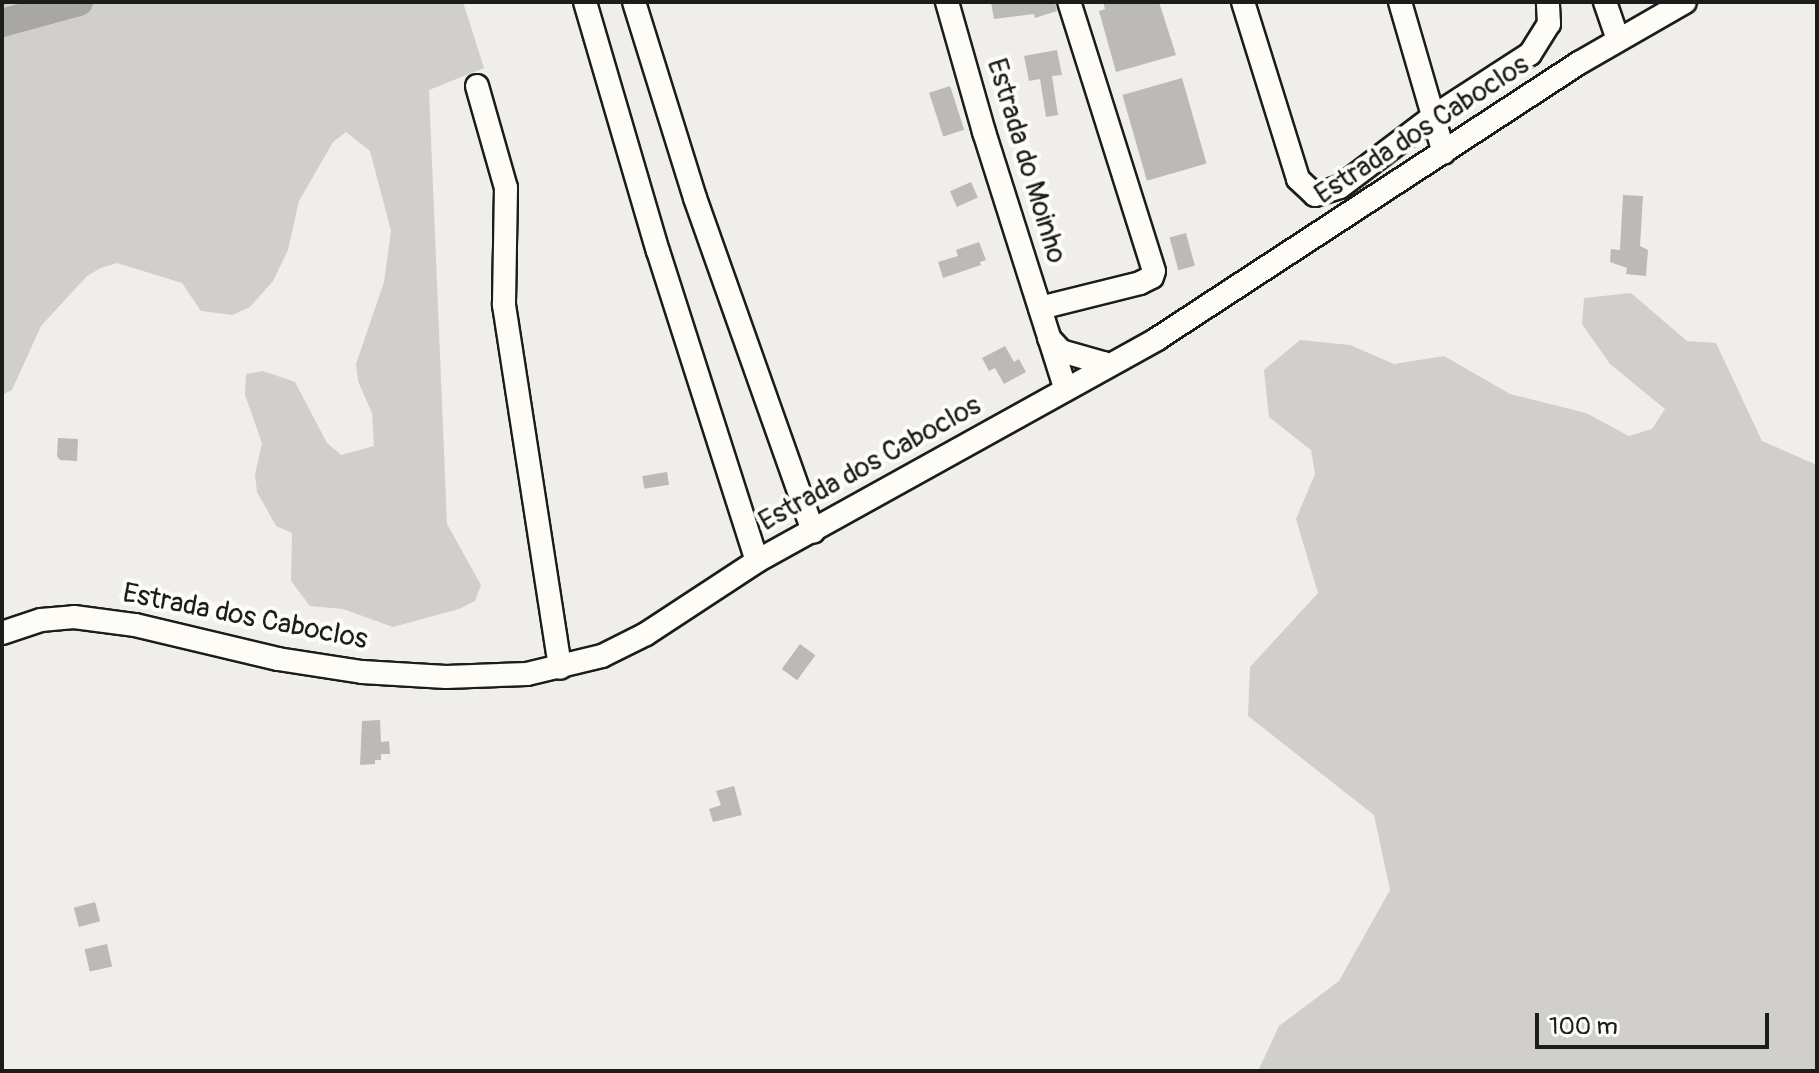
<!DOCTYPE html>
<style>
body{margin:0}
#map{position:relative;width:1819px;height:1073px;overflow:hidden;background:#f0eeea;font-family:Pangolin,sans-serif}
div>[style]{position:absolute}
.green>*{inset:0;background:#d0cfcc}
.river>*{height:28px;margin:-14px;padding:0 14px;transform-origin:14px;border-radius:14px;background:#a8a7a3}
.building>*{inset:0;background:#bbbab6;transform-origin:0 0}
.roads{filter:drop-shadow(2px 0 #1c1c1c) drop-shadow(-2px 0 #1c1c1c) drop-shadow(0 2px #1c1c1c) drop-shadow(0 -2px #1c1c1c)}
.minor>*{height:22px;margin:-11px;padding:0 11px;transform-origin:11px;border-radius:11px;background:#fdfcf7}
span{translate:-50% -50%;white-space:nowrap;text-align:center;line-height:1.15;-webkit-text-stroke:8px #fdfcf7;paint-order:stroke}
.street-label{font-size:28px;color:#1c1c1c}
.frame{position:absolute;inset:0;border:4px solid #1c1c1c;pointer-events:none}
.scale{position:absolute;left:1535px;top:1013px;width:234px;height:36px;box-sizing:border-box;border:4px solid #1c1c1c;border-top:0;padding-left:10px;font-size:24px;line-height:28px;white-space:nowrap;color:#1c1c1c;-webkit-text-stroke:6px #fdfcf7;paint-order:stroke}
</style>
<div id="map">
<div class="green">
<div style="clip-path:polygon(2px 2px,463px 2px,484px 68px,429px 90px,447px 524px,481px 585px,475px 601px,459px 609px,393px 627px,343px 609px,310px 606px,291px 581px,292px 533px,276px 526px,257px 492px,255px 475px,262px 443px,245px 395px,246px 374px,263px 371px,295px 382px,327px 443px,341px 455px,374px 446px,372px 413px,358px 381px,356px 364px,384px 282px,391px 231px,370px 151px,346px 132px,333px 142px,299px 201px,288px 250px,273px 281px,250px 307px,232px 315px,201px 311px,182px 283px,117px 263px,101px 268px,87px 276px,41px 326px,12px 390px,2px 395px)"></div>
<div style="clip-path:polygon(1631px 293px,1687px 341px,1716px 343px,1762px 441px,1817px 465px,1817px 1071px,1258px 1071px,1279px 1026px,1339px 981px,1390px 890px,1374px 815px,1248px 716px,1250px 667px,1318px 593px,1296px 519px,1315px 474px,1311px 450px,1269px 417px,1264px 370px,1300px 340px,1350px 345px,1394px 364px,1444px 356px,1510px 394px,1586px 413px,1629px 436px,1652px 429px,1665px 409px,1610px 364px,1582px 324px,1584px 298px)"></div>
</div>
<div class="river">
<div style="left:2px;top:23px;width:80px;rotate:-15.3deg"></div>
</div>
<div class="building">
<div style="clip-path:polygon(991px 2px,1055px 2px,1057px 11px,1035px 18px,1034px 14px,994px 19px)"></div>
<div style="clip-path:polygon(1103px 2px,1159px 2px,1176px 55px,1116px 72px,1099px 11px,1105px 9px)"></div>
<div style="clip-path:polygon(1057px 50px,1062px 75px,1052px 76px,1058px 115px,1046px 117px,1040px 79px,1029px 81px,1024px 56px)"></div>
<div style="left:1182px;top:78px;width:89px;height:62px;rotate:74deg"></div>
<div style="left:950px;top:86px;width:46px;height:22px;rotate:72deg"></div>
<div style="left:971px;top:182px;width:17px;height:23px;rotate:66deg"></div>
<div style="clip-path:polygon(1623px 195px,1643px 196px,1640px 246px,1648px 250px,1646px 276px,1626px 274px,1627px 268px,1610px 262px,1611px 249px,1620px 250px)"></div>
<div style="left:1186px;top:233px;width:34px;height:17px;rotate:75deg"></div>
<div style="clip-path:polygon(979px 242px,986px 260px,980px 262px,981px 265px,943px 278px,938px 262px,958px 256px,956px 250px)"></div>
<div style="clip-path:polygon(1005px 346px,1014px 362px,1019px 359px,1026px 372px,1004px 384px,995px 368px,989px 371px,982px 358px)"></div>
<div style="clip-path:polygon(58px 438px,78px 439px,77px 461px,60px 460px,57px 456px)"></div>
<div style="left:667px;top:472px;width:13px;height:25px;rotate:81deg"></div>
<div style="left:800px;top:644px;width:19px;height:31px;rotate:36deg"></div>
<div style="clip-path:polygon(380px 720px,381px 742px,389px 741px,390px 754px,381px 754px,381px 760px,375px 760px,375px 764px,360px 765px,362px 721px)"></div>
<div style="clip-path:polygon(734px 786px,742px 815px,713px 822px,709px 809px,721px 805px,716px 791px)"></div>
<div style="left:95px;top:902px;width:20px;height:22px;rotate:75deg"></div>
<div style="left:107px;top:944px;width:23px;height:23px;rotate:77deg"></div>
</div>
<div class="roads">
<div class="minor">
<div style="left:585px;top:2px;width:259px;rotate:73.7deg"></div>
<div style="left:658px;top:251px;width:325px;rotate:72.3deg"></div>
<div style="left:634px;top:2px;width:205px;rotate:72.7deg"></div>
<div style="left:695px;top:198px;width:354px;rotate:70.5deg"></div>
<div style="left:947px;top:2px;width:135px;rotate:74.1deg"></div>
<div style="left:984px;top:132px;width:269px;rotate:72.4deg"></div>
<div style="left:1243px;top:2px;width:185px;rotate:72.7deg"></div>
<div style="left:1298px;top:179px;width:23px;rotate:43deg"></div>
<div style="left:1315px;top:195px;width:26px;rotate:-18deg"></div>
<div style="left:1340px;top:187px;width:118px;rotate:-37.1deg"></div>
<div style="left:1434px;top:116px;width:114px;rotate:-32.9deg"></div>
<div style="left:1530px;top:54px;width:36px;rotate:-58deg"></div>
<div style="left:1549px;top:24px;width:22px;rotate:-93deg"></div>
<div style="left:1400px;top:2px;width:157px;rotate:73.8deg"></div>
<div style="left:1605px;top:2px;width:39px;rotate:71deg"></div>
<div style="left:477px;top:86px;width:106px;rotate:74.1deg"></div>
<div style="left:506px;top:188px;width:117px;rotate:91deg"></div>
<div style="left:504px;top:305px;width:367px;rotate:81.2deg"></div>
<div style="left:1040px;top:308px;width:103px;rotate:-14deg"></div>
<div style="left:1140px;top:283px;width:13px;rotate:-27deg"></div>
<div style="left:1152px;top:277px;width:6px;rotate:-72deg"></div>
<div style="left:1154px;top:271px;width:282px;rotate:-107.5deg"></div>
<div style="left:1049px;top:338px;width:18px;rotate:47deg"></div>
<div style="left:1061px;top:351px;width:44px;rotate:15.9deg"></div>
<div style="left:1103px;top:363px;width:4px;rotate:63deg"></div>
<div style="left:2px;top:633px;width:41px;rotate:-18.4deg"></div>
<div style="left:41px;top:620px;width:33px;rotate:-5deg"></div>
<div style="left:74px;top:617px;width:62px;rotate:7.5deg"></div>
<div style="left:135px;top:625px;width:147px;rotate:13.4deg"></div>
<div style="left:278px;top:659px;width:85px;rotate:8.8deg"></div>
<div style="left:362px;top:672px;width:84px;rotate:3.4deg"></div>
<div style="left:446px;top:677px;width:81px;rotate:-2.1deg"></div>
<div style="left:527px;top:674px;width:77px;rotate:-13.5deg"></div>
<div style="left:602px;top:656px;width:49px;rotate:-26.6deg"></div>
<div style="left:646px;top:634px;width:133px;rotate:-33.3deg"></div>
<div style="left:757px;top:561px;width:457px;rotate:-29deg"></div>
<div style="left:1157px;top:339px;width:504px;rotate:-33.19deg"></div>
<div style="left:1579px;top:63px;width:122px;rotate:-29.9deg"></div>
</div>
</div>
<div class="street-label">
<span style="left:1422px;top:130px;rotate:-33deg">Estrada dos Caboclos</span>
<span style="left:1026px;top:161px;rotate:73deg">Estrada do Moinho</span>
<span style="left:870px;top:464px;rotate:-29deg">Estrada dos Caboclos</span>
<span style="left:245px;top:617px;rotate:11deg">Estrada dos Caboclos</span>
</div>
<div class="frame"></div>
<div class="scale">100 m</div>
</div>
